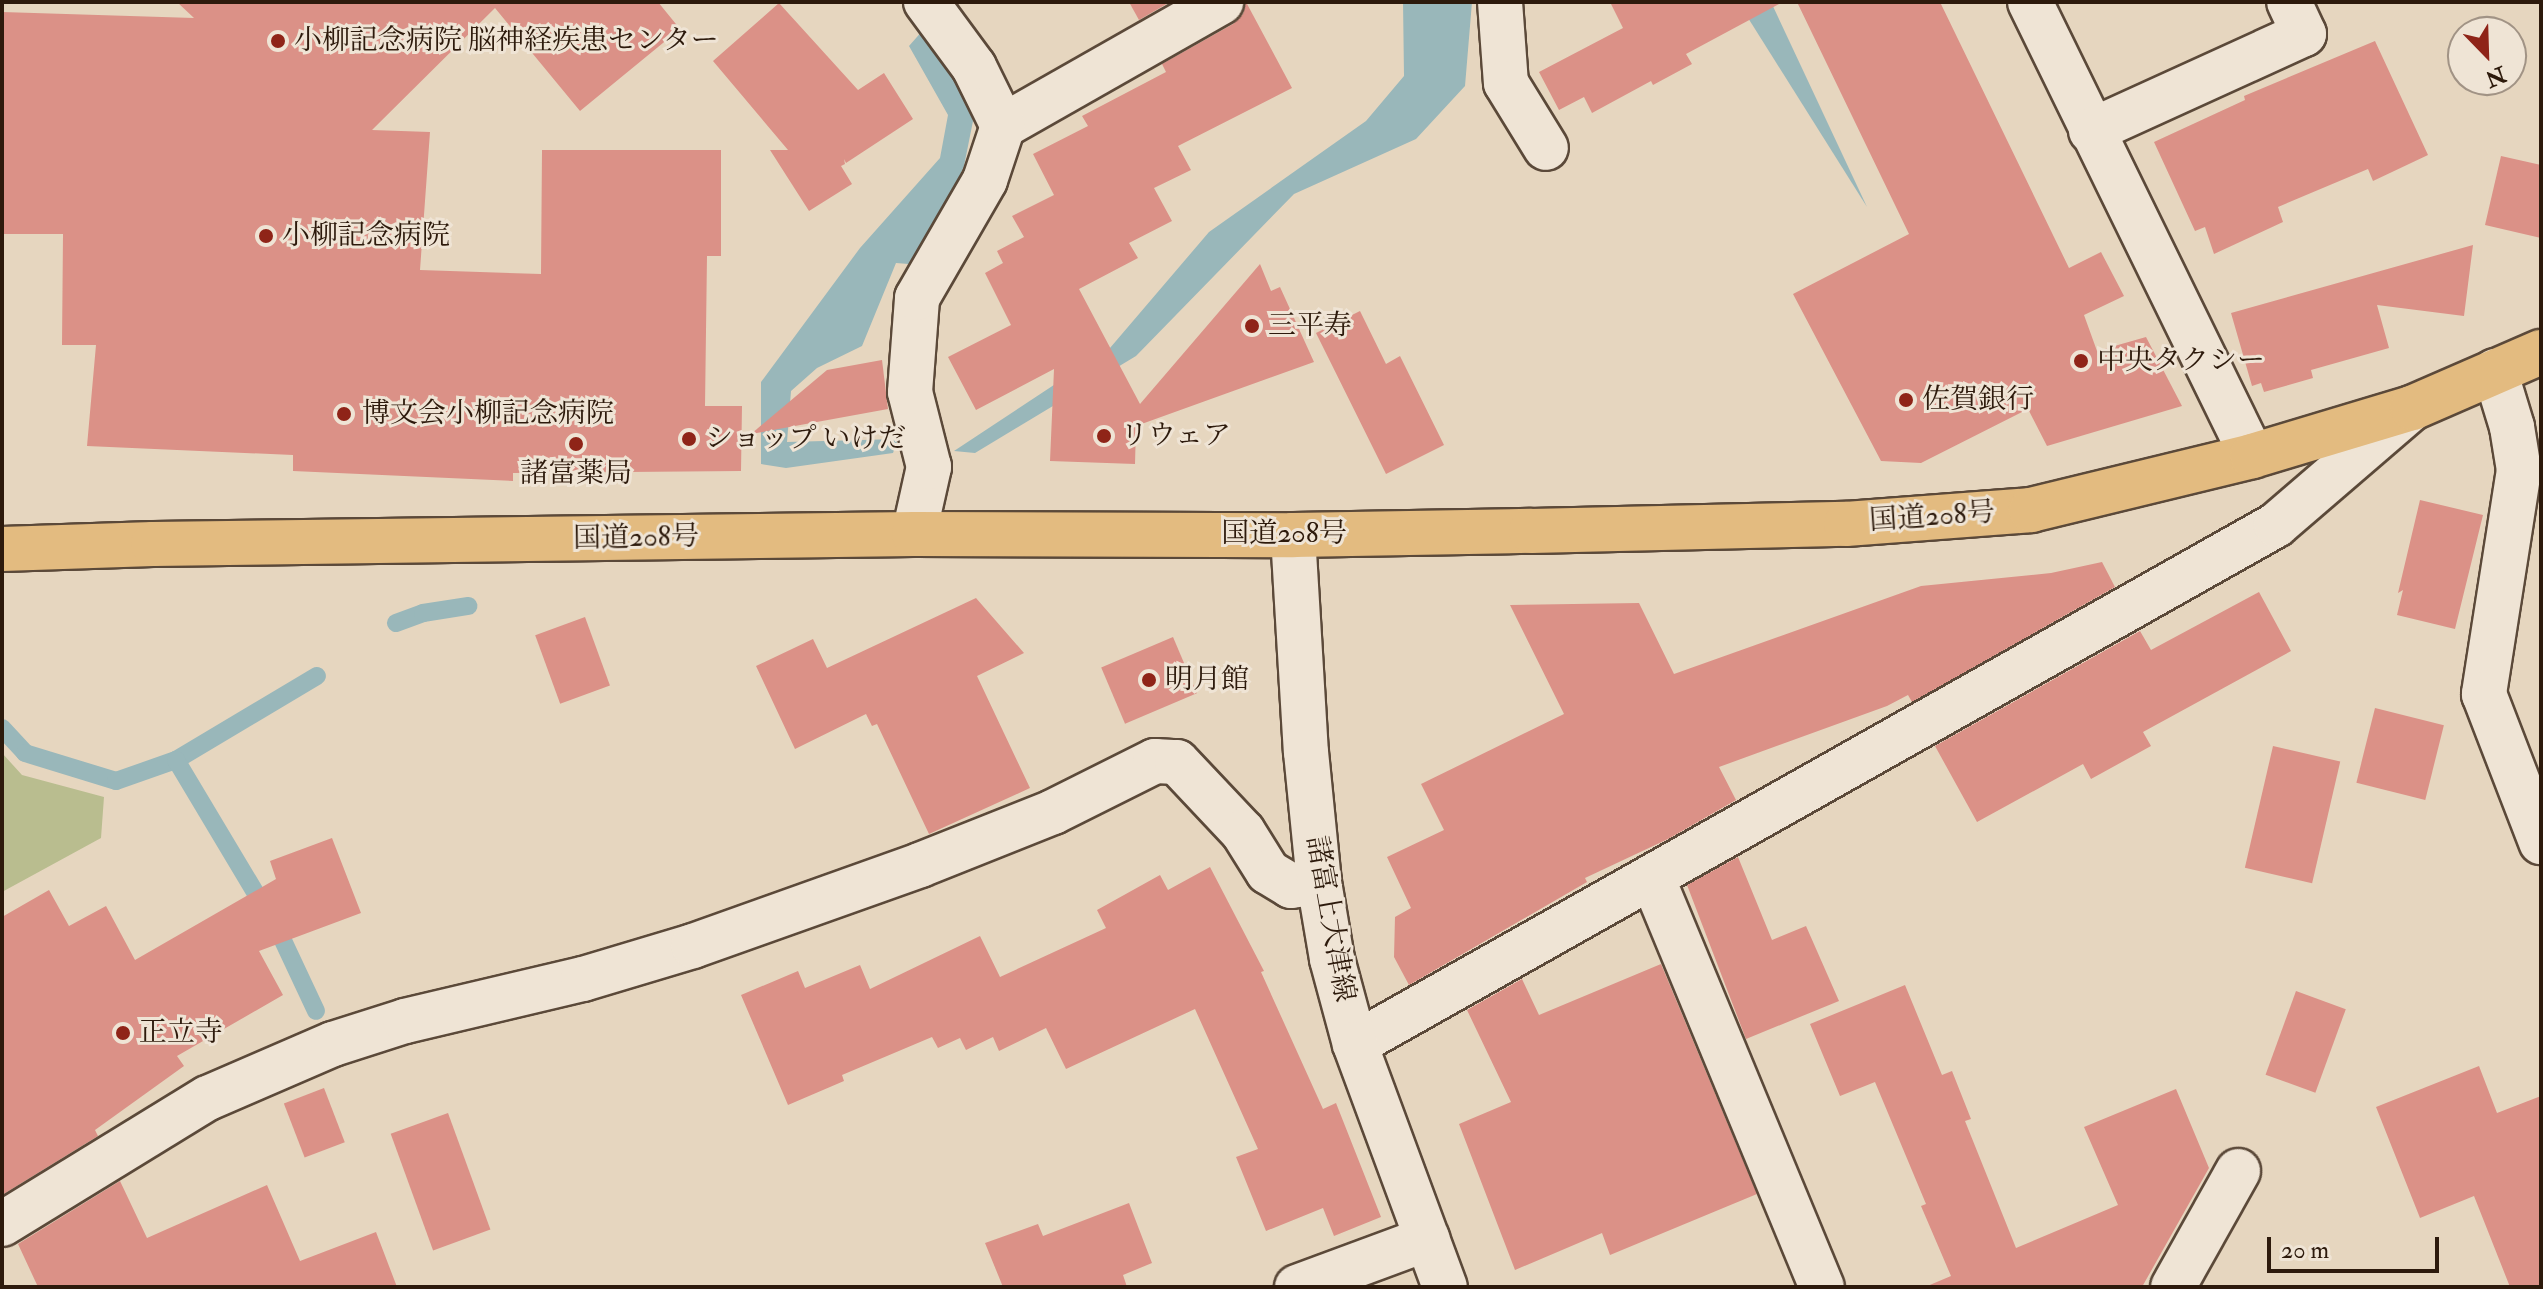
<!DOCTYPE html>
<meta charset="utf-8">
<style>
body{margin:0}
#map{position:relative;width:2543px;height:1289px;overflow:hidden;background:#e6d6bf;font-family:"IM FELL Double Pica","Noto Serif JP",serif}
div>[style]{position:absolute}
.green>*{inset:0;background:#b9bd8f}
.water>*{inset:0;background:#99b7ba}
.stream>*{height:18px;margin:-9px;padding:0 9px;transform-origin:9px;border-radius:9px;background:#99b7ba}
.building>*{inset:0;background:#db9187;transform-origin:0 0}
.roads{filter:drop-shadow(2px 0 #5b4939) drop-shadow(-2px 0 #5b4939) drop-shadow(0 2px #5b4939) drop-shadow(0 -2px #5b4939)}
.street>*{height:44px;margin:-22px;padding:0 22px;transform-origin:22px;border-radius:22px;background:#efe4d5}
.secondary>*{height:44px;margin:-22px;padding:0 22px;transform-origin:22px;border-radius:22px;background:#efe4d5}
.highway>*{height:44px;margin:-22px;padding:0 22px;transform-origin:22px;border-radius:22px;background:#e3bb80}
.dots>*{width:22px;height:22px;translate:-50% -50%;box-sizing:border-box;border:4px solid #efe4d5;border-radius:50%}
span{translate:-50% -50%;white-space:nowrap;text-align:center;line-height:1.15;-webkit-text-stroke:6px #efe4d5;paint-order:stroke}
.poi-label{font-size:28px;color:#2d1a0c}
.left{translate:0 -50%;text-align:left}
.street-label{font-size:28px;color:#2d1a0c}
.frame{position:absolute;inset:0;border:4px solid #2d1a0c;pointer-events:none}
.north{position:absolute;left:2447px;top:16px;width:80px;height:80px;box-sizing:border-box;background:#efe4d5;border:2px solid #a19385;border-radius:50%;rotate:157deg;font-size:22px;font-weight:700;line-height:32px;text-align:center;color:#2d1a0c}
.north::after{content:'';display:block;margin:auto;width:28px;height:36px;background:#8f2418;clip-path:polygon(50% 0,100% 100%,50% 72%,0 100%)}
.scale{position:absolute;left:2267px;top:1237px;width:172px;height:36px;box-sizing:border-box;border:4px solid #2d1a0c;border-top:0;padding-left:10px;font-size:24px;line-height:28px;white-space:nowrap;color:#2d1a0c;-webkit-text-stroke:6px #efe4d5;paint-order:stroke}
</style>
<div id="map">
<div class="green">
<div style="clip-path:polygon(2px 753px,22px 775px,104px 797px,101px 838px,2px 892px)"></div>
</div>
<div class="water">
<div style="clip-path:polygon(1403px 2px,1472px 2px,1465px 86px,1416px 139px,1294px 194px,1136px 356px,975px 453px,954px 451px,1110px 348px,1209px 232px,1366px 121px,1404px 76px)"></div>
<div style="clip-path:polygon(1738px 2px,1771px 2px,1867px 207px)"></div>
<div style="clip-path:polygon(924px 29px,959px 78px,973px 121px,964px 166px,921px 265px,896px 263px,862px 346px,817px 368px,791px 391px,787px 442px,898px 439px,893px 453px,786px 468px,761px 464px,761px 382px,860px 248px,940px 158px,948px 115px,909px 46px)"></div>
</div>
<div class="stream">
<div style="left:396px;top:623px;width:29px;rotate:-20deg"></div>
<div style="left:423px;top:613px;width:46px;rotate:-8.8deg"></div>
<div style="left:2px;top:728px;width:34px;rotate:47deg"></div>
<div style="left:25px;top:753px;width:95px;rotate:17.1deg"></div>
<div style="left:116px;top:781px;width:64px;rotate:-19.3deg"></div>
<div style="left:176px;top:760px;width:164px;rotate:-30.8deg"></div>
<div style="left:176px;top:760px;width:200px;rotate:59.1deg"></div>
<div style="left:279px;top:932px;width:87px;rotate:64.9deg"></div>
</div>
<div class="building">
<div style="clip-path:polygon(177px 2px,658px 2px,680px 29px,580px 111px,495px 8px,372px 130px,430px 132px,420px 270px,541px 274px,542px 150px,721px 150px,721px 256px,707px 256px,705px 406px,742px 406px,741px 471px,513px 473px,513px 481px,293px 471px,293px 455px,87px 446px,96px 345px,62px 345px,63px 234px,2px 234px,2px 12px,194px 18px)"></div>
<div style="clip-path:polygon(1129px 2px,1170px 2px,1139px 20px)"></div>
<div style="clip-path:polygon(1246px 2px,1292px 88px,1178px 146px,1191px 170px,1154px 188px,1172px 221px,1129px 243px,1138px 258px,1079px 289px,1140px 404px,1260px 264px,1271px 291px,1280px 287px,1314px 362px,1136px 426px,1135px 464px,1050px 461px,1054px 369px,976px 410px,948px 357px,1011px 325px,985px 273px,1003px 263px,997px 251px,1024px 237px,1012px 216px,1054px 195px,1033px 154px,1088px 126px,1082px 116px,1166px 72px,1162px 64px,1233px 24px,1243px 14px)"></div>
<div style="clip-path:polygon(1610px 2px,1783px 2px,1686px 54px,1692px 64px,1653px 85px,1651px 81px,1592px 113px,1584px 97px,1559px 110px,1539px 72px,1623px 28px)"></div>
<div style="clip-path:polygon(1797px 2px,1940px 2px,2069px 268px,2101px 252px,2124px 296px,2084px 315px,2097px 351px,2146px 337px,2182px 406px,2047px 446px,2028px 409px,1921px 463px,1881px 461px,1793px 294px,1909px 234px)"></div>
<div style="clip-path:polygon(779px 3px,858px 90px,884px 73px,913px 119px,846px 163px,844px 159px,845px 164px,841px 166px,852px 184px,809px 211px,770px 150px,788px 150px,713px 61px)"></div>
<div style="clip-path:polygon(2375px 41px,2428px 155px,2373px 181px,2368px 169px,2278px 207px,2283px 222px,2214px 254px,2205px 227px,2195px 231px,2154px 142px,2245px 100px,2244px 96px)"></div>
<div style="clip-path:polygon(2501px 156px,2541px 165px,2541px 238px,2485px 225px)"></div>
<div style="clip-path:polygon(2473px 245px,2464px 316px,2377px 305px,2389px 348px,2311px 370px,2313px 378px,2264px 392px,2261px 383px,2252px 386px,2231px 313px)"></div>
<div style="clip-path:polygon(1360px 311px,1386px 364px,1400px 356px,1444px 445px,1386px 474px,1316px 333px)"></div>
<div style="clip-path:polygon(882px 360px,888px 409px,751px 434px,827px 370px)"></div>
<div style="clip-path:polygon(2420px 500px,2483px 515px,2455px 629px,2397px 615px,2403px 590px,2398px 593px)"></div>
<div style="clip-path:polygon(2102px 562px,2115px 587px,1912px 702px,1908px 695px,1887px 706px,1719px 767px,1736px 800px,1668px 839px,1585px 878px,1587px 882px,1409px 985px,1394px 957px,1395px 917px,1411px 908px,1387px 857px,1444px 830px,1421px 784px,1564px 714px,1510px 605px,1639px 603px,1674px 674px,1921px 586px,2051px 573px)"></div>
<div style="clip-path:polygon(2259px 592px,2291px 651px,2143px 732px,2151px 746px,2091px 779px,2083px 764px,1977px 822px,1935px 746px,2140px 631px,2151px 650px)"></div>
<div style="clip-path:polygon(976px 598px,1024px 653px,977px 676px,1030px 788px,929px 834px,877px 724px,872px 726px,866px 714px,795px 749px,756px 666px,813px 639px,827px 668px)"></div>
<div style="left:585px;top:617px;width:73px;height:53px;rotate:70deg"></div>
<div style="left:1173px;top:637px;width:61px;height:78px;rotate:67deg"></div>
<div style="left:2375px;top:708px;width:71px;height:77px;rotate:14deg"></div>
<div style="left:2273px;top:746px;width:69px;height:125px;rotate:13deg"></div>
<div style="clip-path:polygon(332px 838px,361px 913px,259px 951px,283px 995px,177px 1056px,184px 1066px,95px 1130px,98px 1136px,2px 1195px,2px 917px,49px 890px,69px 926px,106px 906px,135px 960px,276px 879px,270px 861px)"></div>
<div style="clip-path:polygon(1738px 857px,1772px 940px,1806px 926px,1839px 1001px,1746px 1039px,1687px 885px)"></div>
<div style="clip-path:polygon(1210px 867px,1264px 971px,1261px 972px,1323px 1109px,1336px 1103px,1381px 1217px,1334px 1236px,1323px 1208px,1266px 1231px,1236px 1157px,1258px 1149px,1195px 1009px,1066px 1069px,1046px 1028px,999px 1051px,993px 1037px,966px 1050px,960px 1038px,938px 1048px,932px 1037px,842px 1075px,844px 1081px,788px 1105px,741px 995px,798px 971px,805px 988px,860px 965px,870px 989px,980px 936px,1000px 977px,1106px 928px,1097px 910px,1160px 875px,1168px 890px)"></div>
<div style="clip-path:polygon(1661px 964px,1757px 1194px,1610px 1255px,1602px 1233px,1515px 1270px,1459px 1124px,1511px 1102px,1467px 1010px,1522px 979px,1539px 1015px)"></div>
<div style="clip-path:polygon(1905px 985px,1942px 1075px,1952px 1071px,1971px 1119px,1965px 1121px,2016px 1248px,2118px 1205px,2084px 1127px,2176px 1089px,2209px 1168px,2142px 1287px,1925px 1287px,1951px 1276px,1921px 1206px,1926px 1204px,1875px 1082px,1840px 1096px,1810px 1024px)"></div>
<div style="left:2296px;top:991px;width:53px;height:89px;rotate:20deg"></div>
<div style="clip-path:polygon(2479px 1066px,2497px 1113px,2541px 1096px,2541px 1287px,2510px 1287px,2474px 1196px,2420px 1218px,2376px 1107px)"></div>
<div style="left:324px;top:1088px;width:58px;height:43px;rotate:69deg"></div>
<div style="left:448px;top:1113px;width:124px;height:61px;rotate:70deg"></div>
<div style="clip-path:polygon(120px 1181px,147px 1238px,267px 1185px,300px 1261px,376px 1232px,397px 1287px,38px 1287px,18px 1244px)"></div>
<div style="clip-path:polygon(1129px 1203px,1152px 1263px,1123px 1275px,1127px 1287px,1003px 1287px,985px 1243px,1038px 1224px,1043px 1236px)"></div>
</div>
<div class="roads">
<div class="street">
<div style="left:1500px;top:2px;width:81px;rotate:85.8deg"></div>
<div style="left:1506px;top:83px;width:76px;rotate:58.4deg"></div>
<div style="left:2030px;top:2px;width:505px;rotate:63.94deg"></div>
<div style="left:1003px;top:126px;width:251px;rotate:-29.6deg"></div>
<div style="left:2091px;top:131px;width:234px;rotate:-24.5deg"></div>
<div style="left:2304px;top:34px;width:35px;rotate:-115deg"></div>
<div style="left:2495px;top:371px;width:59px;rotate:73.1deg"></div>
<div style="left:2512px;top:427px;width:44px;rotate:80.8deg"></div>
<div style="left:2519px;top:470px;width:227px;rotate:98.9deg"></div>
<div style="left:2484px;top:694px;width:159px;rotate:68.9deg"></div>
<div style="left:914px;top:534px;width:69px;rotate:-77.4deg"></div>
<div style="left:929px;top:467px;width:77px;rotate:-104.2deg"></div>
<div style="left:910px;top:392px;width:94px;rotate:-85.7deg"></div>
<div style="left:917px;top:298px;width:136px;rotate:-60deg"></div>
<div style="left:985px;top:180px;width:57px;rotate:-71.6deg"></div>
<div style="left:1003px;top:126px;width:66px;rotate:-116.2deg"></div>
<div style="left:974px;top:67px;width:81px;rotate:-126.4deg"></div>
<div style="left:1652px;top:877px;width:444px;rotate:67.5deg"></div>
<div style="left:1355px;top:1044px;width:1057px;rotate:-29.4deg"></div>
<div style="left:2276px;top:525px;width:179px;rotate:-40.7deg"></div>
<div style="left:2px;top:1224px;width:241px;rotate:-31.5deg"></div>
<div style="left:208px;top:1098px;width:136px;rotate:-23.4deg"></div>
<div style="left:333px;top:1044px;width:76px;rotate:-17.7deg"></div>
<div style="left:405px;top:1021px;width:183px;rotate:-13.3deg"></div>
<div style="left:583px;top:979px;width:115px;rotate:-16.7deg"></div>
<div style="left:693px;top:946px;width:241px;rotate:-19.6deg"></div>
<div style="left:920px;top:865px;width:143px;rotate:-21.7deg"></div>
<div style="left:1053px;top:812px;width:114px;rotate:-26.6deg"></div>
<div style="left:1155px;top:761px;width:22px;rotate:3deg"></div>
<div style="left:1177px;top:762px;width:96px;rotate:46.7deg"></div>
<div style="left:1243px;top:832px;width:47px;rotate:58deg"></div>
<div style="left:1268px;top:872px;width:27px;rotate:31deg"></div>
<div style="left:1291px;top:886px;width:28px;rotate:-8deg"></div>
<div style="left:1297px;top:1287px;width:139px;rotate:-20.3deg"></div>
<div style="left:2173px;top:1287px;width:133px;rotate:-60.7deg"></div>
</div>
<div class="secondary">
<div style="left:1293px;top:535px;width:217px;rotate:86.6deg"></div>
<div style="left:1306px;top:752px;width:131px;rotate:84.3deg"></div>
<div style="left:1319px;top:882px;width:78px;rotate:80.4deg"></div>
<div style="left:1332px;top:959px;width:88px;rotate:74.9deg"></div>
<div style="left:1355px;top:1044px;width:259px;rotate:69.7deg"></div>
</div>
<div class="highway">
<div style="left:2px;top:549px;width:151px;rotate:-1.9deg"></div>
<div style="left:153px;top:544px;width:761px;rotate:-0.75deg"></div>
<div style="left:914px;top:534px;width:379px;rotate:0.2deg"></div>
<div style="left:1293px;top:535px;width:238px;rotate:-1deg"></div>
<div style="left:1531px;top:531px;width:315px;rotate:-1.3deg"></div>
<div style="left:1846px;top:524px;width:186px;rotate:-4.3deg"></div>
<div style="left:2031px;top:510px;width:228px;rotate:-13.7deg"></div>
<div style="left:2252px;top:456px;width:167px;rotate:-16.7deg"></div>
<div style="left:2412px;top:408px;width:141px;rotate:-23.5deg"></div>
</div>
</div>
<div class="dots">
<div style="left:278px;top:41px;background:#8f2418"></div>
<div style="left:266px;top:236px;background:#8f2418"></div>
<div style="left:1252px;top:326px;background:#8f2418"></div>
<div style="left:2081px;top:361px;background:#8f2418"></div>
<div style="left:1906px;top:400px;background:#8f2418"></div>
<div style="left:344px;top:414px;background:#8f2418"></div>
<div style="left:1104px;top:436px;background:#8f2418"></div>
<div style="left:689px;top:439px;background:#8f2418"></div>
<div style="left:576px;top:444px;background:#8f2418"></div>
<div style="left:1149px;top:680px;background:#8f2418"></div>
<div style="left:123px;top:1033px;background:#8f2418"></div>
</div>
<div class="poi-label">
<span class="left" style="left:294px;top:41px">小柳記念病院 脳神経疾患センター</span>
<span class="left" style="left:282px;top:236px">小柳記念病院</span>
<span class="left" style="left:1268px;top:326px">三平寿</span>
<span class="left" style="left:2097px;top:361px">中央タクシー</span>
<span class="left" style="left:1922px;top:400px">佐賀銀行</span>
<span class="left" style="left:362px;top:414px">博文会小柳記念病院</span>
<span class="left" style="left:1120px;top:436px">リウェア</span>
<span class="left" style="left:705px;top:439px">ショップ いけだ</span>
<span style="left:576px;top:474px">諸富薬局</span>
<span class="left" style="left:1165px;top:680px">明月館</span>
<span class="left" style="left:139px;top:1033px">正立寺</span>
</div>
<div class="street-label">
<span style="left:1932px;top:517px;rotate:-4deg">国道208号</span>
<span style="left:1284px;top:534px">国道208号</span>
<span style="left:636px;top:538px;rotate:-1deg">国道208号</span>
<span style="left:1330px;top:919px;rotate:80deg">諸富上大津線</span>
</div>
<div class="frame"></div>
<div class="north">N</div>
<div class="scale">20 m</div>
</div>
